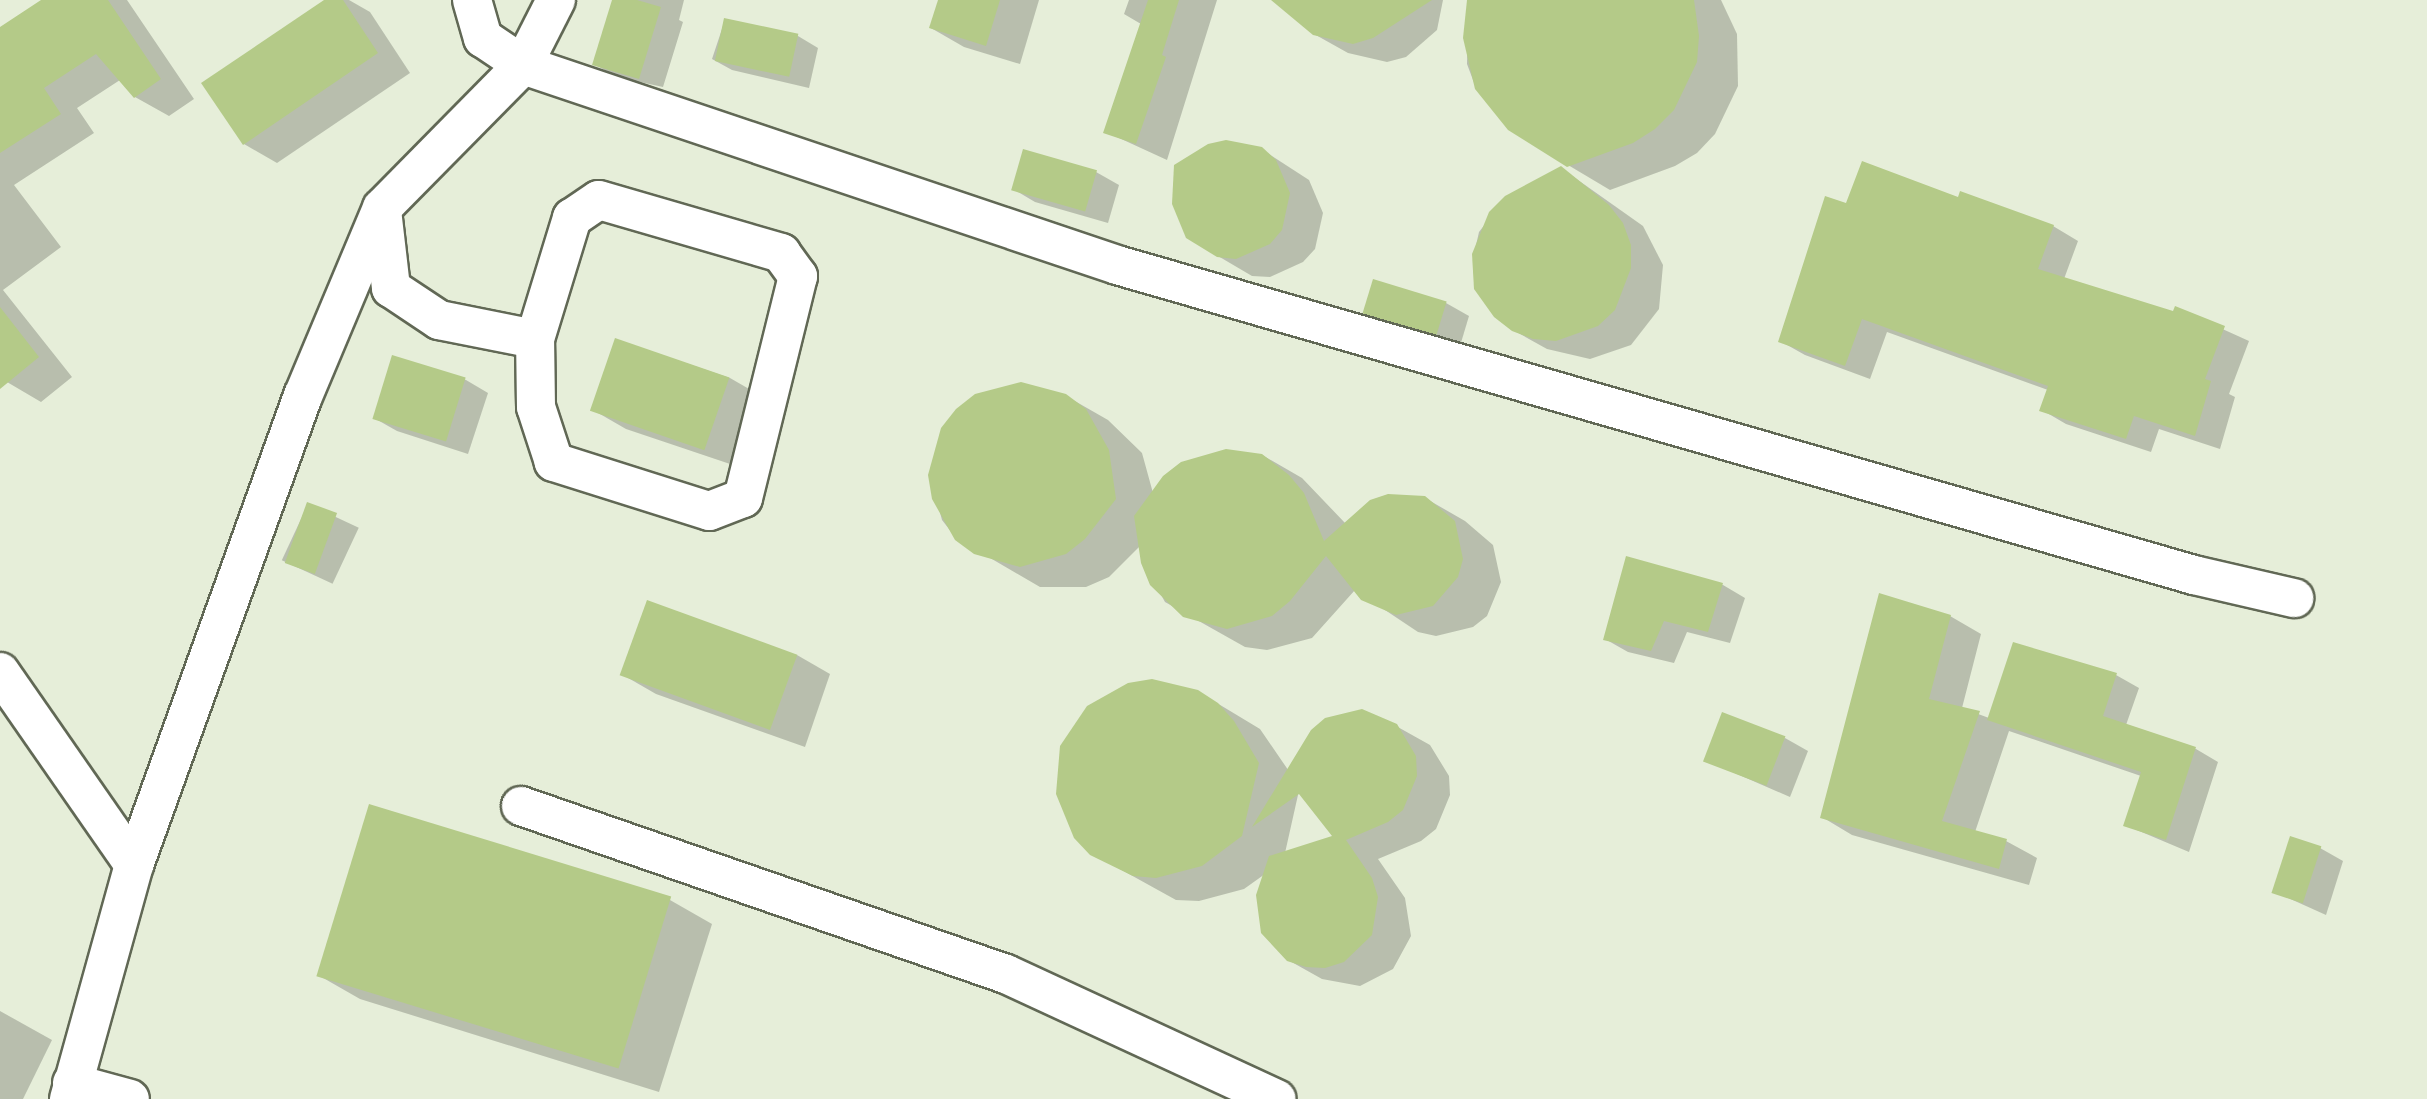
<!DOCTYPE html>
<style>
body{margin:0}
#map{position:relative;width:2427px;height:1099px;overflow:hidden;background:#e6eed9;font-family:"Alegreya Sans",sans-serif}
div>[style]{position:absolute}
.shadow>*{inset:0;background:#0003;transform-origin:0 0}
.building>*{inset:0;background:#b4ca88;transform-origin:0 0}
.roads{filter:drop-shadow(2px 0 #616855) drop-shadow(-2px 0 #616855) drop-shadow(0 2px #616855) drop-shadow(0 -2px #616855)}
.minor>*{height:38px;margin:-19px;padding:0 19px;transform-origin:19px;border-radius:19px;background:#fff}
span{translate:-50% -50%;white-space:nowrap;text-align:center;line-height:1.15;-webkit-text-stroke:5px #e6eed9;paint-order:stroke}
</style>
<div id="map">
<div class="shadow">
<div style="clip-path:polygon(44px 0,127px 0,194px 99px,169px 116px,135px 97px,120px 80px,77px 108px,94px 133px,14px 185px,61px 247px,3px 290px,72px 377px,41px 402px,7px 382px,0 387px,0 29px)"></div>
<div style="clip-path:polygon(327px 0,349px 0,370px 12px,410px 73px,277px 163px,244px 144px)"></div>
<div style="clip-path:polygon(614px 0,684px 0,679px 20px,683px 22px,663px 87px,617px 77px,594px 64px)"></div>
<div style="clip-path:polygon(939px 0,1039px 0,1020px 64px,964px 47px,931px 28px)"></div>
<div style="clip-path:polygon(1129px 0,1217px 0,1167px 160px,1106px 132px,1141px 24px,1124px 14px)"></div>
<div style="clip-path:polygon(1286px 0,1443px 0,1437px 30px,1406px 57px,1387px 62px,1348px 53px,1314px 34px)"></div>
<div style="clip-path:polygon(1473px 0,1721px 0,1737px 34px,1738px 86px,1715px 134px,1697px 153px,1675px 166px,1610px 190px,1568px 165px,1476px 88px,1467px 64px,1468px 12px)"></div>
<div style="clip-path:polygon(725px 20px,798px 36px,818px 48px,809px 88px,732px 70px,712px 59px)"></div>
<div style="clip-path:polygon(1261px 149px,1309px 180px,1323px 213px,1315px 249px,1303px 262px,1270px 277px,1252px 276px,1218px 256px)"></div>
<div style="clip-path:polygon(1561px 168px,1643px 226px,1663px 265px,1659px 309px,1631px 345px,1590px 359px,1547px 349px,1513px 330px,1474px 254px,1479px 232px,1506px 197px)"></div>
<div style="clip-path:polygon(1096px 172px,1119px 185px,1108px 223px,1035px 202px,1013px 189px)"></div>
<div style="clip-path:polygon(1959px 199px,2053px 226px,2078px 241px,2064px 279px,2174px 313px,2176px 308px,2249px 341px,2229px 394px,2235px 397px,2220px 449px,2159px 429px,2151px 452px,2066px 424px,2042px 410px,2048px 390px,1887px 332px,1870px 379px,1805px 355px,1780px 341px,1847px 205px)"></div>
<div style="clip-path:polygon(1446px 303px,1469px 316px,1460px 346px,1387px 325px,1364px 312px)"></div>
<div style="clip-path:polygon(616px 340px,730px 378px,763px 397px,739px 467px,626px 429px,593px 410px)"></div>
<div style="clip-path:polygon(393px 357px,466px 380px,488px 393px,468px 454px,397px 431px,374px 418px)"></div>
<div style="clip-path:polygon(1066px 396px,1108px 420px,1142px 453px,1153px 493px,1262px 455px,1302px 478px,1346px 524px,1425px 498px,1465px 521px,1493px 545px,1501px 582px,1487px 616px,1473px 627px,1436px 636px,1418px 632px,1355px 590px,1312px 638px,1267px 650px,1245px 647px,1165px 602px,1143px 562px,1140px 546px,1109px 577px,1086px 587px,1040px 587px,956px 538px,942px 520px,930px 475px,942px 429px)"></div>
<div style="left:308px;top:504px;width:56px;height:62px;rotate:25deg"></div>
<div style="clip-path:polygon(1628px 558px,1723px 585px,1745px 598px,1730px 643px,1687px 632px,1674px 663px,1628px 652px,1605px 639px)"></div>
<div style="clip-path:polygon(1950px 616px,1981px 634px,1962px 708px,1989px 718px,2116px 675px,2139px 688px,2126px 725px,2196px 749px,2218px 762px,2189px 852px,2125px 825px,2141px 776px,2009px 731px,1975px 832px,2006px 841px,2037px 858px,2029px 885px,1852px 835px,1822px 817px)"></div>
<div style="clip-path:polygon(797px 655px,830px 674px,805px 747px,656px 694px,623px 675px)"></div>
<div style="clip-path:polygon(evenodd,1197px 691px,1260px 729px,1295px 780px,1396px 726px,1430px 745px,1449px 776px,1450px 795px,1436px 829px,1421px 841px,1378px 859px,1405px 898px,1411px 936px,1393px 969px,1360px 986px,1322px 979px,1288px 960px,1262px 933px,1265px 874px,1244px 889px,1199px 901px,1176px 900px,1091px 853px,1197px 691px,1300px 786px,1335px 837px,1285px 853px,1300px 786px)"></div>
<div style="clip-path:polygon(1785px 738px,1808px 751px,1790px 797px,1705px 760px)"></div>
<div style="clip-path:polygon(2320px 848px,2343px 861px,2326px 915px,2275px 892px)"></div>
<div style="clip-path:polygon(670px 900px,712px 924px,659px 1092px,360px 999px,318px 975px)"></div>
<div style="clip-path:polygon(0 1011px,52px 1040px,23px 1099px,0 1099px)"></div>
</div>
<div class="building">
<div style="clip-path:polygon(41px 0,108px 0,161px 79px,134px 98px,96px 54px,44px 88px,61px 114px,0 153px,0 27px)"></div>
<div style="clip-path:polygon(324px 0,343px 0,378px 53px,243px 145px,201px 83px)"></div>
<div style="clip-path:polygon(612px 0,637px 0,661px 7px,639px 79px,592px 65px)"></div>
<div style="clip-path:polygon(938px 0,1000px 0,986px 46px,929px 28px)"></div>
<div style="clip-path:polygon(1148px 0,1179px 0,1162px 55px,1166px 57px,1136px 144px,1103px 133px)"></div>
<div style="clip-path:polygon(1271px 0,1432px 0,1373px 38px,1353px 44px,1313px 35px)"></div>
<div style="clip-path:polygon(1467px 0,1694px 0,1699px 36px,1697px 62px,1674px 110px,1655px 129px,1633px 143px,1567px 167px,1508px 130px,1475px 89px,1463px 38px)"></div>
<div style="left:724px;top:18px;width:76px;height:44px;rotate:12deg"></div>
<div style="clip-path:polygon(1226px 140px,1262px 147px,1276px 160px,1290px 193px,1282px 230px,1270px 244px,1236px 259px,1217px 257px,1186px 238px,1172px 204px,1174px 165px,1208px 144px)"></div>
<div style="left:1023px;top:149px;width:77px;height:43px;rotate:16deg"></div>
<div style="clip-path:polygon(1862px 161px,1958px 197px,1960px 191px,2054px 225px,2038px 269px,2173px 311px,2175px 306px,2225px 326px,2205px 379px,2211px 381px,2195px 436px,2134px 416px,2126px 439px,2039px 411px,2048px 386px,1862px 319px,1845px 366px,1778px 342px,1825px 196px,1846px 203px)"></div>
<div style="clip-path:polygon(1561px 166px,1609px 205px,1623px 223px,1631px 245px,1631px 268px,1615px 310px,1598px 326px,1556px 341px,1533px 339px,1512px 331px,1494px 317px,1474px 289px,1472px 254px,1489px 212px,1505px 196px)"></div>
<div style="left:1373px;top:279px;width:77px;height:36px;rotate:17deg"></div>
<div style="clip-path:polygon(0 307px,39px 357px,0 389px)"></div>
<div style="left:615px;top:338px;width:121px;height:77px;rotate:19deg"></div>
<div style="left:392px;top:355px;width:77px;height:67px;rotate:17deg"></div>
<div style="clip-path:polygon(1021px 382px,1066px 394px,1086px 409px,1109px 450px,1116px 499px,1085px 539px,1066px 554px,1020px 567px,974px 554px,955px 540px,932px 499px,928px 475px,941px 428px,956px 409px,975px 394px)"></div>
<div style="clip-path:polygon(1226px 449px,1262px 454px,1289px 475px,1304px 493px,1324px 541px,1370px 500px,1388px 494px,1425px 496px,1455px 521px,1463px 559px,1458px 577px,1433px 606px,1396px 615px,1361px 600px,1326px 556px,1290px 601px,1272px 616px,1227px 629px,1183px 617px,1150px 585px,1141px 563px,1134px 516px,1163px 476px,1181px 462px)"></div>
<div style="left:307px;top:502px;width:32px;height:65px;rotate:20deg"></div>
<div style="clip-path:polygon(1626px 556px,1723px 583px,1708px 632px,1664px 621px,1651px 651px,1603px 640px)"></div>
<div style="clip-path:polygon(1879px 593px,1951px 615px,1929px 699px,1980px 711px,1942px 821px,2007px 839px,1999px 869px,1820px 818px)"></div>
<div style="left:647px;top:600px;width:160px;height:80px;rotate:20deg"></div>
<div style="clip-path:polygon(2013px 642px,2117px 673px,2103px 716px,2196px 747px,2166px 840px,2123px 826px,2141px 772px,1987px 720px)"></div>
<div style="clip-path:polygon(1152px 679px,1198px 690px,1218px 703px,1234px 721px,1259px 763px,1242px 836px,1202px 866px,1156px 878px,1133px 876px,1090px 855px,1074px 838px,1056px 794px,1060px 746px,1087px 706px,1128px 683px)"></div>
<div style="clip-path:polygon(1362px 709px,1397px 724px,1416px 756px,1417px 776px,1403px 810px,1388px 822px,1346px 840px,1372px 878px,1378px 897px,1372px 935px,1344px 962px,1325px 968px,1306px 967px,1287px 961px,1261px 933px,1256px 895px,1269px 856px,1332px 836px,1299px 794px,1252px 827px,1311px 730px,1325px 718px)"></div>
<div style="left:1722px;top:712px;width:68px;height:53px;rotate:21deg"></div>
<div style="left:369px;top:804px;width:316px;height:180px;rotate:17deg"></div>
<div style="left:2290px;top:836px;width:33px;height:60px;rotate:18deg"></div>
</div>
<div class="roads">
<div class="minor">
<div style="left:472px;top:0;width:40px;rotate:74deg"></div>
<div style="left:483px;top:38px;width:48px;rotate:34deg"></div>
<div style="left:523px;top:65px;width:627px;rotate:18.61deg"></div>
<div style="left:1117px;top:265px;width:1121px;rotate:16.06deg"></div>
<div style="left:2194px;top:575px;width:103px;rotate:13deg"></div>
<div style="left:599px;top:200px;width:190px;rotate:16.2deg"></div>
<div style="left:781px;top:253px;width:29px;rotate:54deg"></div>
<div style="left:798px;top:276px;width:229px;rotate:103.9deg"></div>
<div style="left:743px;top:498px;width:36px;rotate:159deg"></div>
<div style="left:709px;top:511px;width:163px;rotate:-162.5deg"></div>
<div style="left:554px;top:462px;width:58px;rotate:-108.1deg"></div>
<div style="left:536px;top:407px;width:68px;rotate:-90.8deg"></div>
<div style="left:535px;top:339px;width:127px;rotate:-73deg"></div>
<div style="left:572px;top:218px;width:32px;rotate:-34deg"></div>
<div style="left:382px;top:210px;width:79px;rotate:83.4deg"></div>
<div style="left:391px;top:288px;width:58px;rotate:33.7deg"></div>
<div style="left:439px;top:320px;width:98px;rotate:11.2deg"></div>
<div style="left:0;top:672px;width:235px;rotate:55.2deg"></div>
<div style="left:521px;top:806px;width:513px;rotate:19.11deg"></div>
<div style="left:1006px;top:974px;width:298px;rotate:24.8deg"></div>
<div style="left:72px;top:1083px;width:60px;rotate:15.4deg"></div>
<div style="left:69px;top:1099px;width:243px;rotate:-74.5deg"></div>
<div style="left:134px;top:865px;width:499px;rotate:-70.2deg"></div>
<div style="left:303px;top:396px;width:204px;rotate:-67.2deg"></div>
<div style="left:382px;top:208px;width:201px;rotate:-45.4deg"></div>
<div style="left:523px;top:65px;width:73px;rotate:-63.1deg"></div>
</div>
</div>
</div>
